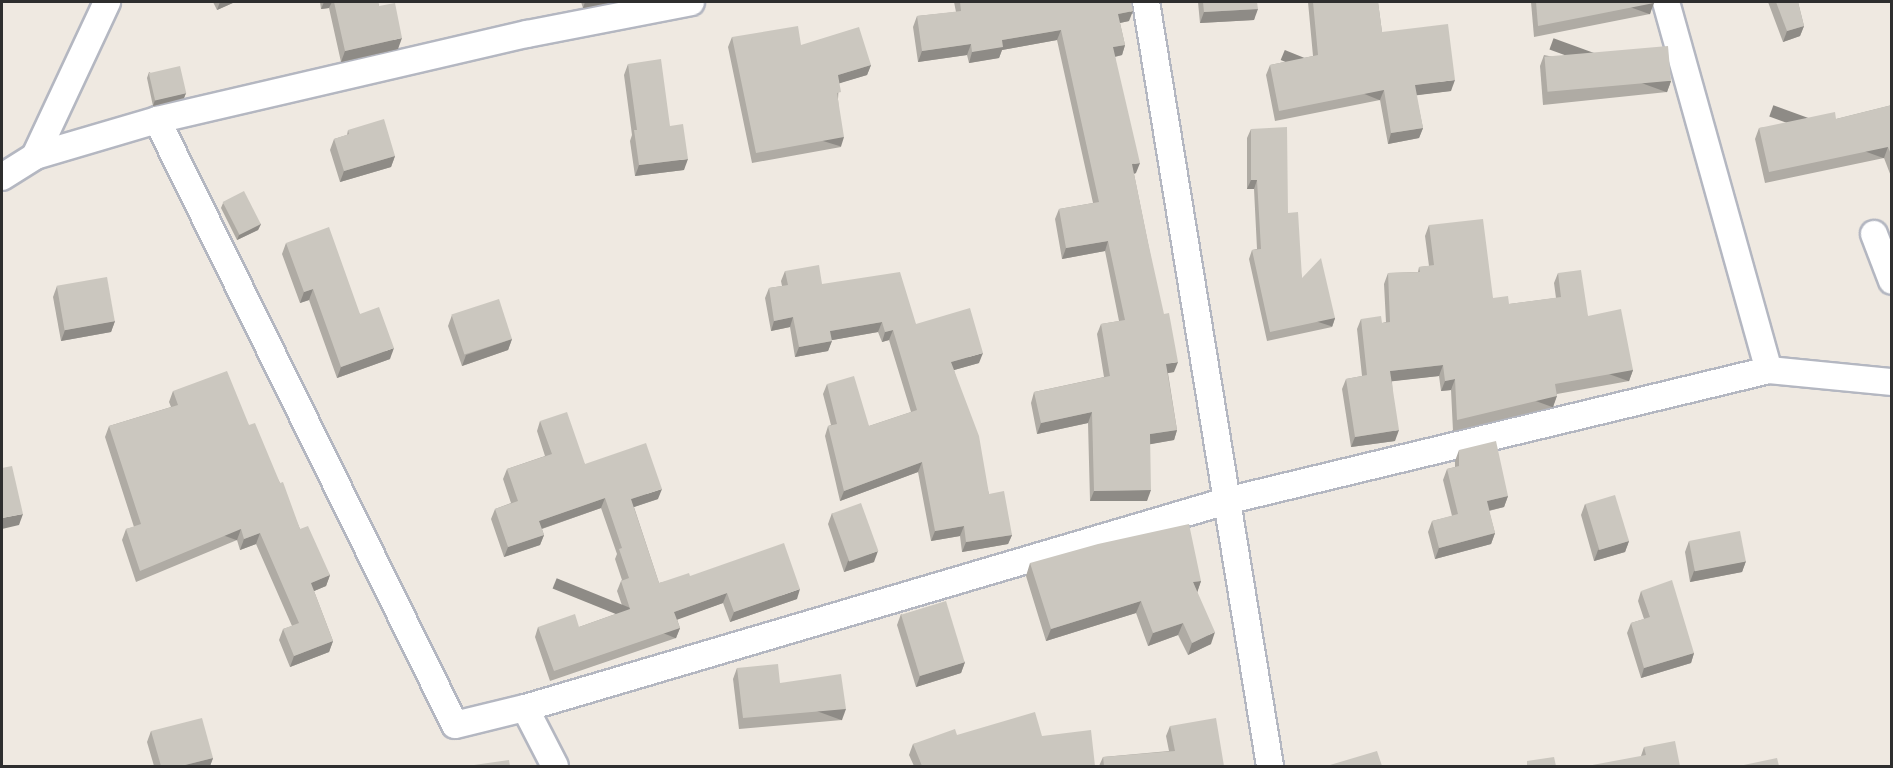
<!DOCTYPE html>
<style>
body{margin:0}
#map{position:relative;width:1893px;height:768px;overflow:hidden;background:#efe9e1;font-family:Lato,sans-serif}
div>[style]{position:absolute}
.roads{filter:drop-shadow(2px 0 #b4b7c1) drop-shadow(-2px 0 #b4b7c1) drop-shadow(0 2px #b4b7c1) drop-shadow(0 -2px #b4b7c1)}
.street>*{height:26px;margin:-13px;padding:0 13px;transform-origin:13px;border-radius:13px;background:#fff}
.wall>*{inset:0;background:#afaba4}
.shaded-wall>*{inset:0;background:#8e8b86;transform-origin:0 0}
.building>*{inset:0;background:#cbc7bf;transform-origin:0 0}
span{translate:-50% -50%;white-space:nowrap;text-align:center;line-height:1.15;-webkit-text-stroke:5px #fff;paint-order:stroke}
.frame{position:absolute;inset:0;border:3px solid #2e2e2e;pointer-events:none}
</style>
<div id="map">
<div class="roads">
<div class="street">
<div style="left:1146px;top:2px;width:774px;rotate:80.78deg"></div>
<div style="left:1666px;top:2px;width:382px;rotate:74.4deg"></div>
<div style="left:157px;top:120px;width:674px;rotate:63.78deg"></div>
<div style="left:455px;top:725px;width:72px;rotate:-13.7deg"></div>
<div style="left:525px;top:708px;width:65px;rotate:62.7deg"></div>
<div style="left:35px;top:156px;width:170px;rotate:-64.9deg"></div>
<div style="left:2px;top:177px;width:39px;rotate:-32deg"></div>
<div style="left:35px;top:156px;width:127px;rotate:-16.4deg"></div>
<div style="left:157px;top:120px;width:380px;rotate:-13.1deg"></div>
<div style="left:527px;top:34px;width:167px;rotate:-11deg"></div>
<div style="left:1874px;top:234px;width:50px;rotate:69deg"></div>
<div style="left:525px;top:708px;width:735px;rotate:-16.44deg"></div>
<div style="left:1230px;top:500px;width:554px;rotate:-13.56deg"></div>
<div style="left:1769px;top:370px;width:124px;rotate:5.6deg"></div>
</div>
</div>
<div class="wall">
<div style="clip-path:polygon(213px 2px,235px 2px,217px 10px)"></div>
<div style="clip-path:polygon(320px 2px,378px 2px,379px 6px,398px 49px,341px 62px,329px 8px,321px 9px)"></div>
<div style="clip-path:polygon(581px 2px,613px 2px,583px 8px)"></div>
<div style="clip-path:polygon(954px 2px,1131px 2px,1129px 21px,1120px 23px,1125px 45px,1122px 55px,1115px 57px,1136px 173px,1134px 174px,1174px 372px,1168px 373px,1177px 430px,1174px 440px,1150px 444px,1147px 501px,1090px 501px,1088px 423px,1037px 434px,1031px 403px,1034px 392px,1104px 377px,1097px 334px,1101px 324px,1119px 321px,1105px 251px,1062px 259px,1055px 219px,1059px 209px,1093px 203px,1057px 40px,1002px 50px,999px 58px,969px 63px,967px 55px,918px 62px,913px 27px,917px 16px,956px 12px)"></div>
<div style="clip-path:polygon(1198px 2px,1257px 2px,1254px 20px,1200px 23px)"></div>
<div style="clip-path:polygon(1308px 2px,1378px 2px,1382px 32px,1451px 91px,1416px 95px,1423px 128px,1419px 138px,1388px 144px,1380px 100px,1275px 121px,1266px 75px,1270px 65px,1313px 56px)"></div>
<div style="clip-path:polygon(1531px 2px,1653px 2px,1650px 14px,1534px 37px)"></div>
<div style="clip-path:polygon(1768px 2px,1798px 2px,1804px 26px,1800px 36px,1783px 42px)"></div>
<div style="clip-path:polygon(732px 37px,801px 45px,871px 65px,867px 75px,839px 83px,838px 99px,841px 147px,752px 163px,728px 47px)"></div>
<div style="clip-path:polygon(1544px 55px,1671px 81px,1667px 92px,1543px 105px,1540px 66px)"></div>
<div style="clip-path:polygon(628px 64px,684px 170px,635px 176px,630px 141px,632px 135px,624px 75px)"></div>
<div style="clip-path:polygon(149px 72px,186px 93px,184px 98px,153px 106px,147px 78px)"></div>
<div style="clip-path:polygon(1892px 105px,1892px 179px,1884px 158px,1765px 183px,1755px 139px,1759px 128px,1836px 119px)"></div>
<div style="clip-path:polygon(1251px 129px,1288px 213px,1302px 278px,1335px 318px,1332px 327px,1267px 341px,1249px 259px,1252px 250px,1257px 249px,1254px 189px,1247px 189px,1247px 138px)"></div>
<div style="clip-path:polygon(348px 130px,395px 156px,391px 167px,340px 182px,330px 150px,334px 139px,347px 135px)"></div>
<div style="clip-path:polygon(223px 203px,261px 224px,258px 230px,237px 240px,221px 208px)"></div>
<div style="clip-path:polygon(1429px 225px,1493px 298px,1509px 304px,1556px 298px,1554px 283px,1558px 273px,1588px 316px,1633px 370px,1629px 381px,1557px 394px,1553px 407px,1453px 431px,1451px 390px,1441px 391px,1439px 376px,1392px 381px,1395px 441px,1351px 447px,1342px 389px,1346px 379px,1362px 376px,1357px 329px,1361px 319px,1382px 323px,1386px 322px,1384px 284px,1388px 273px,1418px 272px,1419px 267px,1429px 266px,1425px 236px)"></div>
<div style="clip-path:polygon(286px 243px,360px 314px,390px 359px,337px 378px,309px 300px,300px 303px,282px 254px)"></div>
<div style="clip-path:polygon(785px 271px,822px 284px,916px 324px,979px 363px,954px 370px,989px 494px,1012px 535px,1008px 544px,962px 552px,960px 536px,931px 541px,918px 472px,840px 501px,825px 436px,828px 426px,831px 425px,823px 394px,827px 384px,869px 426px,911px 412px,889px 340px,882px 342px,878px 332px,832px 340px,828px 351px,795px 357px,790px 327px,771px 331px,765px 298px,769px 288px,782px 286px,781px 281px)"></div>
<div style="clip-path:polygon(57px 286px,115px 321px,111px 332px,61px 341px,53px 297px)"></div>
<div style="clip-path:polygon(452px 315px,512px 339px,508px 350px,462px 366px,448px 326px)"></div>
<div style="clip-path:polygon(173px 391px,249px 425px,280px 483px,300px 529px,330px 575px,326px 586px,314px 591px,333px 641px,329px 652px,290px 667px,279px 640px,283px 629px,292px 626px,256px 544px,240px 550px,237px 540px,136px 582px,122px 540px,126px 529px,134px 527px,105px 437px,109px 426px,171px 407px,169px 402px)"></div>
<div style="clip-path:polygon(540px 421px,585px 464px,658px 499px,634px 507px,659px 583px,690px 576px,797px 599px,730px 622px,723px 603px,677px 619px,680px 628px,676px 638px,550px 681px,535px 637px,538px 627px,579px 627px,624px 611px,617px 591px,621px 581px,622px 580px,615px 559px,617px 554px,601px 508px,542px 529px,544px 535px,540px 545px,504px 557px,491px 519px,495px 509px,511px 503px,503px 479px,507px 469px,545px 456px,537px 431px)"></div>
<div style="clip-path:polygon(1459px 450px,1508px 496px,1504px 507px,1489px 511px,1495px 533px,1491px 544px,1435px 559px,1428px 532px,1432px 521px,1452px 516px,1443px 480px,1447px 469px,1455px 467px,1455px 461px)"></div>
<div style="clip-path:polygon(1585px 504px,1629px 541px,1625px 552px,1594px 561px,1581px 515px)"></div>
<div style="clip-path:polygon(832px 513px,874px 562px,844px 572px,828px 524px)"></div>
<div style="clip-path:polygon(1689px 541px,1746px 561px,1742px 572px,1690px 582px,1685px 552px)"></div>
<div style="clip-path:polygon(1030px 563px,1201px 581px,1197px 592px,1211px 644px,1188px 655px,1178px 635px,1148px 646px,1136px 613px,1046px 641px,1026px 576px)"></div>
<div style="clip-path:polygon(1641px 591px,1694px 653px,1691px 663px,1641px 678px,1627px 633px,1631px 623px,1644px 619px,1638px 601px)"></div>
<div style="clip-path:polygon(901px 614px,965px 662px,961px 673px,916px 687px,897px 625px)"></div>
<div style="clip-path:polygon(737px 668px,780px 683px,842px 720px,739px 729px,733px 679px)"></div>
<div style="clip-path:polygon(1170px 726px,1224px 766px,1099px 766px,1103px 757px,1169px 751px,1166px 736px)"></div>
<div style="clip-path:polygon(151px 731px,213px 758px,210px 766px,154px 766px,147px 742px)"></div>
<div style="clip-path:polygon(957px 735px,1042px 736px,1095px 766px,914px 766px,909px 755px,913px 744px)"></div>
<div style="clip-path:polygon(1644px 747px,1680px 766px,1641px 756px)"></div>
</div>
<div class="shaded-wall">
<div style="clip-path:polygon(220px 2px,235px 2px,217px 10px)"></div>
<div style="clip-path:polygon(324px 2px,332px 2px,329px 8px,321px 9px)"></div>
<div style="clip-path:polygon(585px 2px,613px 2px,583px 8px)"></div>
<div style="left:1654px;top:3px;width:12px;height:118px;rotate:110deg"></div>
<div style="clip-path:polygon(1258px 9px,1254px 20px,1200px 23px,1204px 12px)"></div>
<div style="clip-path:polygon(1133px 11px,1129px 21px,1115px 24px,1118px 14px)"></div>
<div style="clip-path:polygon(1804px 26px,1800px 36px,1783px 42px,1787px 31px)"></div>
<div style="clip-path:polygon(1061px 30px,1057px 40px,1002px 50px,999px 58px,969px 63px,972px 52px,1002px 40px)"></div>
<div style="clip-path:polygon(402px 38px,398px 49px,341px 62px,345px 51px)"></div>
<div style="clip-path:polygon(971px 44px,967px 55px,918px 62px,922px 51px)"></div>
<div style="clip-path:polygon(1125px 45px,1122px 55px,1109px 58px,1113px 47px)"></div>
<div style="clip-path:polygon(871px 65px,867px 75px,834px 85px,838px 75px)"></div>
<div style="clip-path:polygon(1455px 80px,1451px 91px,1411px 96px,1415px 85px)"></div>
<div style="left:1671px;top:81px;width:12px;height:125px;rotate:110deg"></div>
<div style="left:1384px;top:90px;width:11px;height:107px;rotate:112deg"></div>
<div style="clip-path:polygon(186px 93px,184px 98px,153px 106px,155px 100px)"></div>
<div style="clip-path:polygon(1423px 128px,1419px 138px,1388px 144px,1391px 133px)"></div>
<div style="left:844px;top:137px;width:10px;height:89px;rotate:107deg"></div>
<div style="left:1888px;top:147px;width:12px;height:122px;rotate:110deg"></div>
<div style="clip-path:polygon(395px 156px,391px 167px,340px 182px,344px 171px)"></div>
<div style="clip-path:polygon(688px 159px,684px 170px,635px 176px,639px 165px)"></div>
<div style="clip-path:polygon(1140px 163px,1136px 173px,1128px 175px,1132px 164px)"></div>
<div style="clip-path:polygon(1251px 180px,1257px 180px,1254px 189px,1247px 189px)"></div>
<div style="clip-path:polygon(261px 224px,258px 230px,237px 240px,239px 235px)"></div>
<div style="clip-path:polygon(1108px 241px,1105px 251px,1062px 259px,1066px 248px)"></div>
<div style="clip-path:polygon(313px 289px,309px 300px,300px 303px,304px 292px)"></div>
<div style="clip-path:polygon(793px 317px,790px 327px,771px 331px,774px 321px)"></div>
<div style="left:1335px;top:318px;width:9px;height:66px;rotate:108deg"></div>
<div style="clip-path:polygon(115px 321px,111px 332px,61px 341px,65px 330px)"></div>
<div style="clip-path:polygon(882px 322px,878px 332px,827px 341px,830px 331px)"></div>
<div style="clip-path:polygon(893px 330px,889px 340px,882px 342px,885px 332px)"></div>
<div style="clip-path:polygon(512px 339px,508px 350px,462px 366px,466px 355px)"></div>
<div style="clip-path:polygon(832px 341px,828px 351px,795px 357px,799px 347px)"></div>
<div style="clip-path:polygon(394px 348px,390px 359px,337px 378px,341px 367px)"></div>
<div style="clip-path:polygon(983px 353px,979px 363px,947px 372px,951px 362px)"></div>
<div style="clip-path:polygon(1178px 362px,1174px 372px,1162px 374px,1166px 364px)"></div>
<div style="clip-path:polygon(1443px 365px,1439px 376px,1386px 382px,1390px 371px)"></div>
<div style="left:1633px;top:370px;width:12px;height:79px;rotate:110deg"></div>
<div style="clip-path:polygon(1455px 379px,1451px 390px,1441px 391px,1445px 381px)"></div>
<div style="left:1557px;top:396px;width:12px;height:103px;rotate:110deg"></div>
<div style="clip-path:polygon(1092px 412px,1088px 423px,1037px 434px,1041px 423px)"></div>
<div style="clip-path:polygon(1177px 430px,1174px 440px,1146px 445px,1150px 434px)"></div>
<div style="clip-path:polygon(1399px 430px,1395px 441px,1351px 447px,1355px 437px)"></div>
<div style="clip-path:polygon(922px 462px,918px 472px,840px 501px,844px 491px)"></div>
<div style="clip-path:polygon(662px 489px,658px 499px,628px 509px,631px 499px)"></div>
<div style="clip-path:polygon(1151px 490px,1147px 501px,1090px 501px,1094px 491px)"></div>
<div style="clip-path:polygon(1508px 496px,1504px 507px,1483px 512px,1487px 501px)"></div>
<div style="clip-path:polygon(605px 498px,601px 508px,535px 531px,539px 521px)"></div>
<div style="clip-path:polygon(23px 514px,19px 525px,2px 529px,2px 518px)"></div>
<div style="clip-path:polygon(964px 526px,960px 536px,931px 541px,935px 531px)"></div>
<div style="left:241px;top:529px;width:12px;height:109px;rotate:110deg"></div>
<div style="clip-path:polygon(260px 533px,256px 544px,240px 550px,244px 539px)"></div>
<div style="clip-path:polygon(1495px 533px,1491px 544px,1435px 559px,1439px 548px)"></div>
<div style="clip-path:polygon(544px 535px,540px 545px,504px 557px,508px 547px)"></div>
<div style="clip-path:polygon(1012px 535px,1008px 544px,962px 552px,966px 542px)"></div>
<div style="clip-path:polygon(1629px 541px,1625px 552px,1594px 561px,1598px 550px)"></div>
<div style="clip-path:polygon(878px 551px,874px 562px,844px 572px,848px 561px)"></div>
<div style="clip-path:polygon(1746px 561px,1742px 572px,1690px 582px,1694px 571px)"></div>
<div style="clip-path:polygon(330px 575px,326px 586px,307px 594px,311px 583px)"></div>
<div style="clip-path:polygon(1201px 581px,1197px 593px,1193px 582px)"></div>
<div style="clip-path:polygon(800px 589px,797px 599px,730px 622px,734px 612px)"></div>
<div style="clip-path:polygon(727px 593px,723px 603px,671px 622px,674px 612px)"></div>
<div style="clip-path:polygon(1141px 601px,1136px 613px,1046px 641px,1051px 629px)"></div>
<div style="clip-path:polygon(1183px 623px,1178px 635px,1148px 646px,1153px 633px)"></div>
<div style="left:680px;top:628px;width:11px;height:133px;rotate:112deg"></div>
<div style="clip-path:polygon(1215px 632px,1211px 644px,1188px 655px,1192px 643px)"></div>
<div style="clip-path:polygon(333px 641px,329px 652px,290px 667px,294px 656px)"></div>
<div style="clip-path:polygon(1694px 653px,1691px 663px,1641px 678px,1644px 668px)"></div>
<div style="clip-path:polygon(965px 662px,961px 673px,916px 687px,920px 676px)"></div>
<div style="left:846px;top:709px;width:12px;height:103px;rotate:110deg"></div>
<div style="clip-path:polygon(213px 758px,210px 766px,181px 766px)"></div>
</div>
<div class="building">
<div style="clip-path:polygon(334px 2px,378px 2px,379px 6px,395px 3px,402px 38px,345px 51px)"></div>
<div style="clip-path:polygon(960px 2px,1131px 2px,1133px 11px,1118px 14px,1125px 45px,1113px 47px,1140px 163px,1132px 164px,1148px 242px,1164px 314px,1169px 313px,1178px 362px,1166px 364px,1177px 430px,1150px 434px,1151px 490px,1094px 491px,1092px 412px,1041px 423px,1034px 392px,1110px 376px,1101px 324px,1125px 320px,1108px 241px,1066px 248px,1059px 209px,1099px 202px,1061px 30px,1002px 40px,1003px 47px,972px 52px,971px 44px,922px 51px,917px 16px,961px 11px)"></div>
<div style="clip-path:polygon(1203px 2px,1257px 2px,1258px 9px,1204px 12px)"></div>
<div style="clip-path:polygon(1313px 2px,1378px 2px,1382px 32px,1448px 24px,1455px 80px,1415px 85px,1423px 128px,1391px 133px,1384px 90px,1279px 111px,1270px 65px,1318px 55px)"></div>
<div style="clip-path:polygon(1536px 2px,1653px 2px,1654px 3px,1538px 26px)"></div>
<div style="clip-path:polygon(1776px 2px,1798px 2px,1804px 26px,1787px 31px)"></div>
<div style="clip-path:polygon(798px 26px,801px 45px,859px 27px,871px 65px,838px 75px,841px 92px,837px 93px,844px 137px,756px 153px,732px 37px)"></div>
<div style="left:1668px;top:46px;width:35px;height:124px;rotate:85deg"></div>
<div style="clip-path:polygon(661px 59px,670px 126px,683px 124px,688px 159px,639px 165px,634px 130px,637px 130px,628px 64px)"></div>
<div style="left:180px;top:66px;width:28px;height:32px;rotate:77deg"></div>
<div style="clip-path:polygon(1892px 105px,1892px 157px,1888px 147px,1769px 172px,1759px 128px,1835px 112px,1836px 119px)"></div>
<div style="clip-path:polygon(384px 119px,395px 156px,344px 171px,334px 139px,349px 134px,348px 130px)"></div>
<div style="clip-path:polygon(1287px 127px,1288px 213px,1298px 212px,1302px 278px,1321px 258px,1335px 318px,1270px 332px,1252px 250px,1261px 249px,1257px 180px,1251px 180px,1251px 129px)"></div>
<div style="left:244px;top:191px;width:37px;height:24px;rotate:63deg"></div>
<div style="clip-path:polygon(1483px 219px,1493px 298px,1508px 296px,1509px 304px,1561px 297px,1558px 273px,1581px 270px,1588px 316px,1621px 309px,1633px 370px,1555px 384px,1557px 396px,1457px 420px,1455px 379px,1445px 381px,1443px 365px,1390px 371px,1399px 430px,1355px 437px,1346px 379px,1367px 375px,1361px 319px,1381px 316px,1382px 323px,1390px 322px,1388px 273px,1420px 272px,1419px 267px,1434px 265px,1429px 225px)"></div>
<div style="clip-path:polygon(329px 227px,360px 314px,379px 307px,394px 348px,341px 367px,313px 289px,304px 292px,286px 243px)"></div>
<div style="clip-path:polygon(819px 265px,822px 284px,900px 272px,916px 324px,970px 308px,983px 353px,951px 362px,979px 436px,989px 494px,1004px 491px,1012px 535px,966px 542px,964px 526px,935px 531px,922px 462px,844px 491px,828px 426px,837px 424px,827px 384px,854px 376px,869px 426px,917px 410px,893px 330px,885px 332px,882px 322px,830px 331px,832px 341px,799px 347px,793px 317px,774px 321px,769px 288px,788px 285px,785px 271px)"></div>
<div style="left:107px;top:277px;width:45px;height:51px;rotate:80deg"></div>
<div style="left:499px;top:299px;width:42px;height:50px;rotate:72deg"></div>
<div style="clip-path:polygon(227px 371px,249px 425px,255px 423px,280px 483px,283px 482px,300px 529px,308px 526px,330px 575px,311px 583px,333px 641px,294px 656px,283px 629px,299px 623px,260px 533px,244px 539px,241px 529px,140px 571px,126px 529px,141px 524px,109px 426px,178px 405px,173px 391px)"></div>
<div style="clip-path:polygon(567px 412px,585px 464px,646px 443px,662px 489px,631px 499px,659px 583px,689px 573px,690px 576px,784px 543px,800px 589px,734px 612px,727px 593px,674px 612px,680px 628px,554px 671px,538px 627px,575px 614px,579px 627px,630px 609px,621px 581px,629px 578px,619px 549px,622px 548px,605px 498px,539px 521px,544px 535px,508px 547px,495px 509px,518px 501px,507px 469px,552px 454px,540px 421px)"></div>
<div style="clip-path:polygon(1496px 441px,1508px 496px,1487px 501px,1495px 533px,1439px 548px,1432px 521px,1458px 514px,1447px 469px,1459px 466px,1459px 450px)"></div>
<div style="clip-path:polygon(12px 466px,23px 514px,2px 518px,2px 468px)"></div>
<div style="left:1615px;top:495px;width:48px;height:31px;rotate:73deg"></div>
<div style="left:861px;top:503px;width:51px;height:31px;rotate:70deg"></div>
<div style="clip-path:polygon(1189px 524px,1201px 581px,1193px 582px,1215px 632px,1192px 643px,1183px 623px,1153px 633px,1141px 601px,1051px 629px,1030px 563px,1098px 544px)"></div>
<div style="left:1740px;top:531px;width:31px;height:52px;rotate:79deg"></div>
<div style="clip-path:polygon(1672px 580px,1694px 653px,1644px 668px,1631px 623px,1650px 617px,1641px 591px)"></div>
<div style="left:946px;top:601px;width:64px;height:47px;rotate:73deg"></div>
<div style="clip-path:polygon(778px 664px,780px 683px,841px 674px,846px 709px,743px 718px,737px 668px)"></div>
<div style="clip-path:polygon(1035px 712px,1042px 736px,1091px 730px,1095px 766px,922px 766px,913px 744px,955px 729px,957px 735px)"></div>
<div style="clip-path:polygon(202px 718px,213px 758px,181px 766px,161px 766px,151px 731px)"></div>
<div style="clip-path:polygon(1216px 718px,1224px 766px,1104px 766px,1103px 757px,1175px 751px,1170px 726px)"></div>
<div style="clip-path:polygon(1675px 741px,1680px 766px,1587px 766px,1646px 755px,1644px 747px)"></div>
<div style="clip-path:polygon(1377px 751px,1382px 766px,1330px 766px,1330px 765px)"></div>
<div style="clip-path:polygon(1554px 757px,1556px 766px,1527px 766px,1527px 761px)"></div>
<div style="clip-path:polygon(1777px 758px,1779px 766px,1739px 766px)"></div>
<div style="clip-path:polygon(509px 760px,510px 766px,467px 766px)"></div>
</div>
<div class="frame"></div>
</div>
